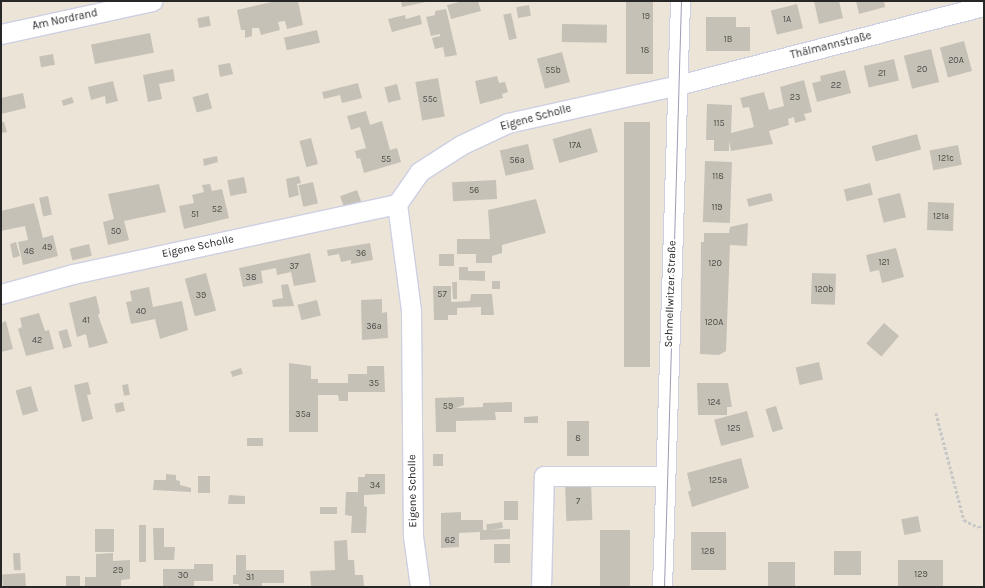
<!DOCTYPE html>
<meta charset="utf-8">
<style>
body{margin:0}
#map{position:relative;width:985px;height:588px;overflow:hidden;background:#ebe4d7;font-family:Karla,sans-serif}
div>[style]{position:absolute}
.building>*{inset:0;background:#c6c1b7;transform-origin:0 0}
.path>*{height:2.5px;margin-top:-1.25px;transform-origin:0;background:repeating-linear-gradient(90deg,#c7c7c7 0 3px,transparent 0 5px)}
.roads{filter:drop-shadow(1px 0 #cdcfe2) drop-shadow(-1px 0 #cdcfe2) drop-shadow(0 1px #cdcfe2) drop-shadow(0 -1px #cdcfe2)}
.minor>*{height:19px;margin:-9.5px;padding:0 9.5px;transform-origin:9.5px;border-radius:9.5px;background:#fff}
.tram>*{height:1px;margin:-0.5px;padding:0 0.5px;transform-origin:0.5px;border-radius:0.5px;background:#9a9cb4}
span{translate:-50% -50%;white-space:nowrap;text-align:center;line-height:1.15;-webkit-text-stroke:4px #fff;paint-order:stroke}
.number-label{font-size:9px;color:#4f4e4b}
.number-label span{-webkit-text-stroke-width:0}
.street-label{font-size:11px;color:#272727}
.frame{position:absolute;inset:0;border:2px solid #272727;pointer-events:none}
</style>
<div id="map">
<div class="building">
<div style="clip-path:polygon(276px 1px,298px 1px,303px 25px,287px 29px,285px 21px,278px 22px,280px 30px,261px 35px,259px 28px,252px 28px,252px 36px,245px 38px,245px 30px,241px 30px,237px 10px)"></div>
<div style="clip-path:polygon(401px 1px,426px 1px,426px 2px,402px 7px)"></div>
<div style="clip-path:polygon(464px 1px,478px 1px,481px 11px,451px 19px,447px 5px)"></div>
<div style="left:626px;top:1px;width:27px;height:73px"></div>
<div style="clip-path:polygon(814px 1px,839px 1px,843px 18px,819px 24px)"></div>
<div style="clip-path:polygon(856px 1px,884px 1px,885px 7px,859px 14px)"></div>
<div style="left:797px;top:4px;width:25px;height:27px;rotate:76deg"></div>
<div style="left:529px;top:5px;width:11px;height:13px;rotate:80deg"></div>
<div style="clip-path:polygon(446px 9px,457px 55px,445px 57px,443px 47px,435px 49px,432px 38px,440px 36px,440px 34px,431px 36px,426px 17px,435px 15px,435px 11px)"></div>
<div style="left:511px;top:13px;width:26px;height:8px;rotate:77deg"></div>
<div style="clip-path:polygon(405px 15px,406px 19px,420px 15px,422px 24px,392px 32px,388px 19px)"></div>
<div style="left:209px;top:16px;width:10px;height:12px;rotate:79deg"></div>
<div style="clip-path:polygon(706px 17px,736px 17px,736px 27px,750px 27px,750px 51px,706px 51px)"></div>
<div style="left:562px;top:24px;width:45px;height:18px;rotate:1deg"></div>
<div style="left:317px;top:30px;width:13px;height:34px;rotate:77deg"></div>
<div style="left:150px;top:33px;width:20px;height:60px;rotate:79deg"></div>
<div style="left:964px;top:41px;width:31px;height:25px;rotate:75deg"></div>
<div style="left:931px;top:49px;width:34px;height:28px;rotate:76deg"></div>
<div style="left:562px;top:52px;width:31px;height:26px;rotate:75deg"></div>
<div style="left:53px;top:54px;width:11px;height:14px;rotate:80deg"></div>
<div style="left:894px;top:59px;width:22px;height:31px;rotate:77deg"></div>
<div style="clip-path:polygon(230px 63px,233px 74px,220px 77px,218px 65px)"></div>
<div style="clip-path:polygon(173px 69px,175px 81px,159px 84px,162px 99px,148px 102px,143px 75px)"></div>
<div style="clip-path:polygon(845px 70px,851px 93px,817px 102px,812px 83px,821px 81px,820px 76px)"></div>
<div style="clip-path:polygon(497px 76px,499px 83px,505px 82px,508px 92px,502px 94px,503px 98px,480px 104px,475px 81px)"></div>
<div style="left:438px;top:78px;width:39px;height:23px;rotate:80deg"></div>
<div style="clip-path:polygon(804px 80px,812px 112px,804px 114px,806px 120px,795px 123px,794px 117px,788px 119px,789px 125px,769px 131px,773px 144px,731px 151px,729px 141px,729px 151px,714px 151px,714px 140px,706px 140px,707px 104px,732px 105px,731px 133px,754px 127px,749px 107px,743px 108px,740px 98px,764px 92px,769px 110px,784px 106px,780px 87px)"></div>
<div style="clip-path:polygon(113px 81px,118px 101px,106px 104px,105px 96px,91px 100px,88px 87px)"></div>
<div style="clip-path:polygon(358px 83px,362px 98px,342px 103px,340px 95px,324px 99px,322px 92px)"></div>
<div style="left:397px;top:84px;width:16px;height:13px;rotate:76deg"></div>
<div style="clip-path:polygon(23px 93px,26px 108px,1px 114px,1px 98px)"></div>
<div style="left:208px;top:93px;width:16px;height:16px;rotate:75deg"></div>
<div style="left:72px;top:97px;width:6px;height:11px;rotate:72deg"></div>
<div style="clip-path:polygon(366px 111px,370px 125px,382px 121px,390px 150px,397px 148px,401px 162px,364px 173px,360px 158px,357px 159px,355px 151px,366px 148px,360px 127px,351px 130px,347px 116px)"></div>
<div style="clip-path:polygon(1px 122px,4px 122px,7px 132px,1px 133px)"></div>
<div style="left:624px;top:122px;width:26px;height:245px"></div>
<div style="left:591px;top:128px;width:25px;height:40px;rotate:74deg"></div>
<div style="left:917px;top:134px;width:16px;height:47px;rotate:75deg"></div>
<div style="left:311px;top:138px;width:27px;height:12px;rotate:75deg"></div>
<div style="left:528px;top:144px;width:26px;height:29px;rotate:77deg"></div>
<div style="left:958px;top:145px;width:20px;height:29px;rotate:79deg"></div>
<div style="clip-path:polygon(217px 156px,218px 162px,204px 166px,203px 159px)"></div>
<div style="left:705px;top:161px;width:27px;height:61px;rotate:2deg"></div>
<div style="clip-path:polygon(299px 176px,301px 183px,297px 184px,299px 195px,289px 198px,286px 179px)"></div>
<div style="left:244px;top:177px;width:16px;height:17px;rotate:79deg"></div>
<div style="left:496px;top:180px;width:19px;height:44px;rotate:87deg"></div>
<div style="left:313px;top:182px;width:22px;height:15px;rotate:77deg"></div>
<div style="left:870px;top:183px;width:12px;height:27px;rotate:76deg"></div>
<div style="clip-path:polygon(159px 184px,166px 212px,124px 221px,129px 240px,108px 245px,103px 222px,114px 219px,108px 194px)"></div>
<div style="clip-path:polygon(210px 184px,212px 191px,222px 189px,229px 218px,184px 229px,179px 206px,194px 203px,192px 195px,204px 192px,202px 185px)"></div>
<div style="left:357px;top:190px;width:15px;height:18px;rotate:70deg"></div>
<div style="left:771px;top:193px;width:8px;height:25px;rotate:76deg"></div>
<div style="left:900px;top:193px;width:25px;height:23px;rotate:76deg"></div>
<div style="left:48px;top:196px;width:19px;height:9px;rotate:78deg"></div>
<div style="clip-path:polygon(536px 199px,546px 233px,502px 245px,502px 253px,492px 256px,492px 263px,476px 263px,476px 254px,457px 254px,457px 239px,490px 239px,488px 210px)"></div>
<div style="left:928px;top:202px;width:26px;height:28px;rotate:2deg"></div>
<div style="clip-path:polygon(34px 203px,43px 238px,53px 235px,58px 256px,23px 265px,18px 242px,28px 240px,25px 226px,1px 231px,1px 211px)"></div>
<div style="clip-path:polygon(748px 223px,747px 246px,730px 245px,726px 351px,719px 355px,700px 354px,701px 242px,704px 242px,704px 233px,729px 233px,730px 227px)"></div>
<div style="clip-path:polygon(16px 242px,20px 256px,13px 258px,10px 244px)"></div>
<div style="clip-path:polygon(370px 243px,373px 260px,351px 264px,351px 260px,341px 262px,339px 254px,328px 256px,327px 250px)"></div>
<div style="left:89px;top:244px;width:12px;height:20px;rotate:76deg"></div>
<div style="clip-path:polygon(896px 248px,904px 277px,882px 283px,879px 270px,870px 272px,866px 255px)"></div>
<div style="clip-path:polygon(310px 253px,316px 282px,294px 286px,291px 272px,277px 275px,276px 268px,261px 271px,263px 283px,243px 287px,239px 268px)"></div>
<div style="left:439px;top:254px;width:15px;height:12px"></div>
<div style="clip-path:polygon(459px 267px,468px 267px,468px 271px,485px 271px,485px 281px,459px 280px)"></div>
<div style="left:206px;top:273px;width:39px;height:22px;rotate:75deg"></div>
<div style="left:812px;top:273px;width:24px;height:31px;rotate:2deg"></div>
<div style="left:492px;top:281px;width:8px;height:8px"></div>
<div style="clip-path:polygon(452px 282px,457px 282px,457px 299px,453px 299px)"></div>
<div style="clip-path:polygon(288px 284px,294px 306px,273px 307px,272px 300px,283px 298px,281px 285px)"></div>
<div style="clip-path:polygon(433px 286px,451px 286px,451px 302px,470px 301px,471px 294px,492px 294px,494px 315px,481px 315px,481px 307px,457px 308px,457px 315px,448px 315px,448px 320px,434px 320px)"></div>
<div style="clip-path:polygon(149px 287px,153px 307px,182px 301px,188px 330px,160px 339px,155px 319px,131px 324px,126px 302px,132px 301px,130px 291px)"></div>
<div style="clip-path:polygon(96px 296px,100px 313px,98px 315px,108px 343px,89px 348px,86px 334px,77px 337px,69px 303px)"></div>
<div style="clip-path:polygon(382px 299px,382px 313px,387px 312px,388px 338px,362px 340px,361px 300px)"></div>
<div style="left:317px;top:300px;width:16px;height:20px;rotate:76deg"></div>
<div style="clip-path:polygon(39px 313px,45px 331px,49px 330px,54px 349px,26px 356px,18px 329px,22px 327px,20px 318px)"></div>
<div style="clip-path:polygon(6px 321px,13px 349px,1px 352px,1px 323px)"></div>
<div style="left:884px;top:323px;width:20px;height:27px;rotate:41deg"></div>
<div style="left:67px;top:329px;width:18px;height:9px;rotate:74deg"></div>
<div style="left:819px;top:362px;width:18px;height:24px;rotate:77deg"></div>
<div style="clip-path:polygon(289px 363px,311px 366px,311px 379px,318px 379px,318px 383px,348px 383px,348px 374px,367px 374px,367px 366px,384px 366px,385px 392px,348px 392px,348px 401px,339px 401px,338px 395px,318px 395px,318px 432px,289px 432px)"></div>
<div style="left:241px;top:368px;width:6px;height:11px;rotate:72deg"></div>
<div style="clip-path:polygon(88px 382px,91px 394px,87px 395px,93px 419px,82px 422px,74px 385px)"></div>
<div style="clip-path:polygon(697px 383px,728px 383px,732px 407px,727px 407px,727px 415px,698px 415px)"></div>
<div style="left:128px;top:384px;width:11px;height:6px;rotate:80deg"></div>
<div style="left:31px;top:386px;width:26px;height:16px;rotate:74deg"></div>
<div style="clip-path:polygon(464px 397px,464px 405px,456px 408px,483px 407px,483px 403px,512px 402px,512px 412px,495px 412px,496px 420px,456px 421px,456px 432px,436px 432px,435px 398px)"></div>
<div style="left:123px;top:402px;width:9px;height:9px;rotate:77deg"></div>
<div style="left:776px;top:406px;width:24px;height:11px;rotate:73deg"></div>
<div style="left:747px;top:411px;width:27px;height:34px;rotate:75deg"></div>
<div style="clip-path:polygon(538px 416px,538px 423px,524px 423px,524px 417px)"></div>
<div style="left:567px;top:421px;width:22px;height:35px"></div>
<div style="left:247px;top:438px;width:16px;height:8px"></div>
<div style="left:433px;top:454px;width:10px;height:12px"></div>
<div style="clip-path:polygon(741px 458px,749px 488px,692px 507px,688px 492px,691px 490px,687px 473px)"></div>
<div style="clip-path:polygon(166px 474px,176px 475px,176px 480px,180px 481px,180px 485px,191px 488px,191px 492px,153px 490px,154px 480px,166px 480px)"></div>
<div style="clip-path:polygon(365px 474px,385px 474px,385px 494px,364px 495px,364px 506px,367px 507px,366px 533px,351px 533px,352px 516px,345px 515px,346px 492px,358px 492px,358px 477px,365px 477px)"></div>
<div style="left:198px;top:476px;width:12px;height:17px"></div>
<div style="left:591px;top:482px;width:38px;height:26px;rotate:88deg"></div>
<div style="clip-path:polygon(229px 495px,245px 496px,245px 504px,228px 504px)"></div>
<div style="left:504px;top:501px;width:14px;height:19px"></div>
<div style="left:320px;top:507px;width:17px;height:7px"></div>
<div style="clip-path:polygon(461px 512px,461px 520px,483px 520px,483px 530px,510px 529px,510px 539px,480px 540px,480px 532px,459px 533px,459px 547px,441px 548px,441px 513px)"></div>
<div style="left:918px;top:516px;width:16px;height:17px;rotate:79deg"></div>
<div style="left:502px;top:522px;width:6px;height:16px;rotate:81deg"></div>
<div style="left:139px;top:525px;width:7px;height:37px"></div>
<div style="clip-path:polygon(153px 528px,164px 528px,164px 547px,175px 547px,174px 560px,154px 560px)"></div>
<div style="left:95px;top:529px;width:19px;height:23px"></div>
<div style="left:600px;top:530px;width:30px;height:57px"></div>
<div style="left:691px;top:532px;width:35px;height:38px"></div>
<div style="clip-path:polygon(347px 540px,348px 560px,354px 560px,355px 575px,363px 575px,364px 587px,311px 587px,310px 571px,335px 570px,334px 541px)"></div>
<div style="left:510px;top:544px;width:19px;height:16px;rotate:90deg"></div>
<div style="left:834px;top:551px;width:27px;height:24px"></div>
<div style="left:20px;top:553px;width:17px;height:7px;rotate:87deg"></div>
<div style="clip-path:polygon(113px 553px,113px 561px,130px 560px,130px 579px,121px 580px,121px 587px,85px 587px,85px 577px,96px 577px,96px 554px)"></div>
<div style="clip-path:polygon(236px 555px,246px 555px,246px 570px,284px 570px,284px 583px,262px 583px,262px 587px,239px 587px,239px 584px,233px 584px,233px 575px,236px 575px)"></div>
<div style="left:898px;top:560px;width:45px;height:27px"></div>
<div style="left:768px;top:562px;width:27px;height:24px"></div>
<div style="clip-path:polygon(194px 564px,213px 564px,213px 581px,194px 581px,194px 587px,163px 587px,163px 569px,194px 569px)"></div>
<div style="left:25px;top:573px;width:14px;height:23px;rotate:86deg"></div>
<div style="left:66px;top:576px;width:14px;height:11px"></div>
</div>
<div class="path">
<div style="left:936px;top:413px;width:111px;rotate:75.3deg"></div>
<div style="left:964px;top:520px;width:16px;rotate:27deg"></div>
<div style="left:978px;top:527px;width:6px"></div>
</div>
<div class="roads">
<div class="minor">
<div style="left:1px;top:34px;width:155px;rotate:-12.3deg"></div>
<div style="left:397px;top:204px;width:108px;rotate:82.5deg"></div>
<div style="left:411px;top:311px;width:225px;rotate:89.5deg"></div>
<div style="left:413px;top:536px;width:51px;rotate:82.2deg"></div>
<div style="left:1px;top:294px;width:75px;rotate:-15.5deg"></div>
<div style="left:73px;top:274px;width:331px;rotate:-12.2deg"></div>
<div style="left:397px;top:204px;width:39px;rotate:-55deg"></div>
<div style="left:419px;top:172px;width:50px;rotate:-32.7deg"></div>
<div style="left:461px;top:145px;width:52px;rotate:-25.1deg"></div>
<div style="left:508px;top:123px;width:174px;rotate:-12.6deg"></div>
<div style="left:678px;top:85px;width:316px;rotate:-14.5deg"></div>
<div style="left:541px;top:587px;width:111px;rotate:-88.5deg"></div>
<div style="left:544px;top:476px;width:121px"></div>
<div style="left:662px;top:587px;width:586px;rotate:-88.24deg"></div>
</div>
</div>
<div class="tram">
<div style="left:664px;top:587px;width:586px;rotate:-88.34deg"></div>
</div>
<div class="number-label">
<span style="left:646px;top:16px">19</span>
<span style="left:787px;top:19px">1A</span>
<span style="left:728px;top:39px">1B</span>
<span style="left:645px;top:50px">18</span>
<span style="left:956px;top:60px">20A</span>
<span style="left:922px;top:69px">20</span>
<span style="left:553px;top:70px">55b</span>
<span style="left:882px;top:73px">21</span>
<span style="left:836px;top:85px">22</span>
<span style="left:795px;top:97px">23</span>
<span style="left:430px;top:99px">55c</span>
<span style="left:719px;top:123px">115</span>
<span style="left:575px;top:145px">17A</span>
<span style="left:946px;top:158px">121c</span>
<span style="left:386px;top:159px">55</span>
<span style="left:517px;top:160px">56a</span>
<span style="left:718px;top:176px">118</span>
<span style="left:474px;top:190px">56</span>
<span style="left:717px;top:207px">119</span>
<span style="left:217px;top:209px">52</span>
<span style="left:195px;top:214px">51</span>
<span style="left:941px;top:216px">121a</span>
<span style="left:116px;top:231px">50</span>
<span style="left:47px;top:247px">49</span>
<span style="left:29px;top:251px">48</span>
<span style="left:361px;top:253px">36</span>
<span style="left:884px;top:262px">121</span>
<span style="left:715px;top:263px">120</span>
<span style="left:294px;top:266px">37</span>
<span style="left:251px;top:277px">38</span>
<span style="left:824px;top:289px">120b</span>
<span style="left:442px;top:294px">57</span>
<span style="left:201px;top:295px">39</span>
<span style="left:141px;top:311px">40</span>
<span style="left:86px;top:320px">41</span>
<span style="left:714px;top:322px">120A</span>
<span style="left:374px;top:326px">36a</span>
<span style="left:37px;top:340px">42</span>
<span style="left:374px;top:383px">35</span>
<span style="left:714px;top:402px">124</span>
<span style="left:448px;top:406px">59</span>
<span style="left:303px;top:414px">35a</span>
<span style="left:734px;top:428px">125</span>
<span style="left:578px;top:438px">8</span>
<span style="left:718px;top:480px">125a</span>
<span style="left:375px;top:485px">34</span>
<span style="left:578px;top:501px">7</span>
<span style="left:450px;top:540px">62</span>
<span style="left:708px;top:551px">128</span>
<span style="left:118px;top:570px">29</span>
<span style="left:921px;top:574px">129</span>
<span style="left:183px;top:575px">30</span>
<span style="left:250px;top:577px">31</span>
</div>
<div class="street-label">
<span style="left:65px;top:20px;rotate:-12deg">Am Nordrand</span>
<span style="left:831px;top:46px;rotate:-14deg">Thälmannstraße</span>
<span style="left:536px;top:118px;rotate:-15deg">Eigene Scholle</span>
<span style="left:198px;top:247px;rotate:-12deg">Eigene Scholle</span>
<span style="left:671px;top:294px;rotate:-88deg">Schmellwitzer Straße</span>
<span style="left:413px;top:491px;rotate:-91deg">Eigene Scholle</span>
</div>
<div class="frame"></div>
</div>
